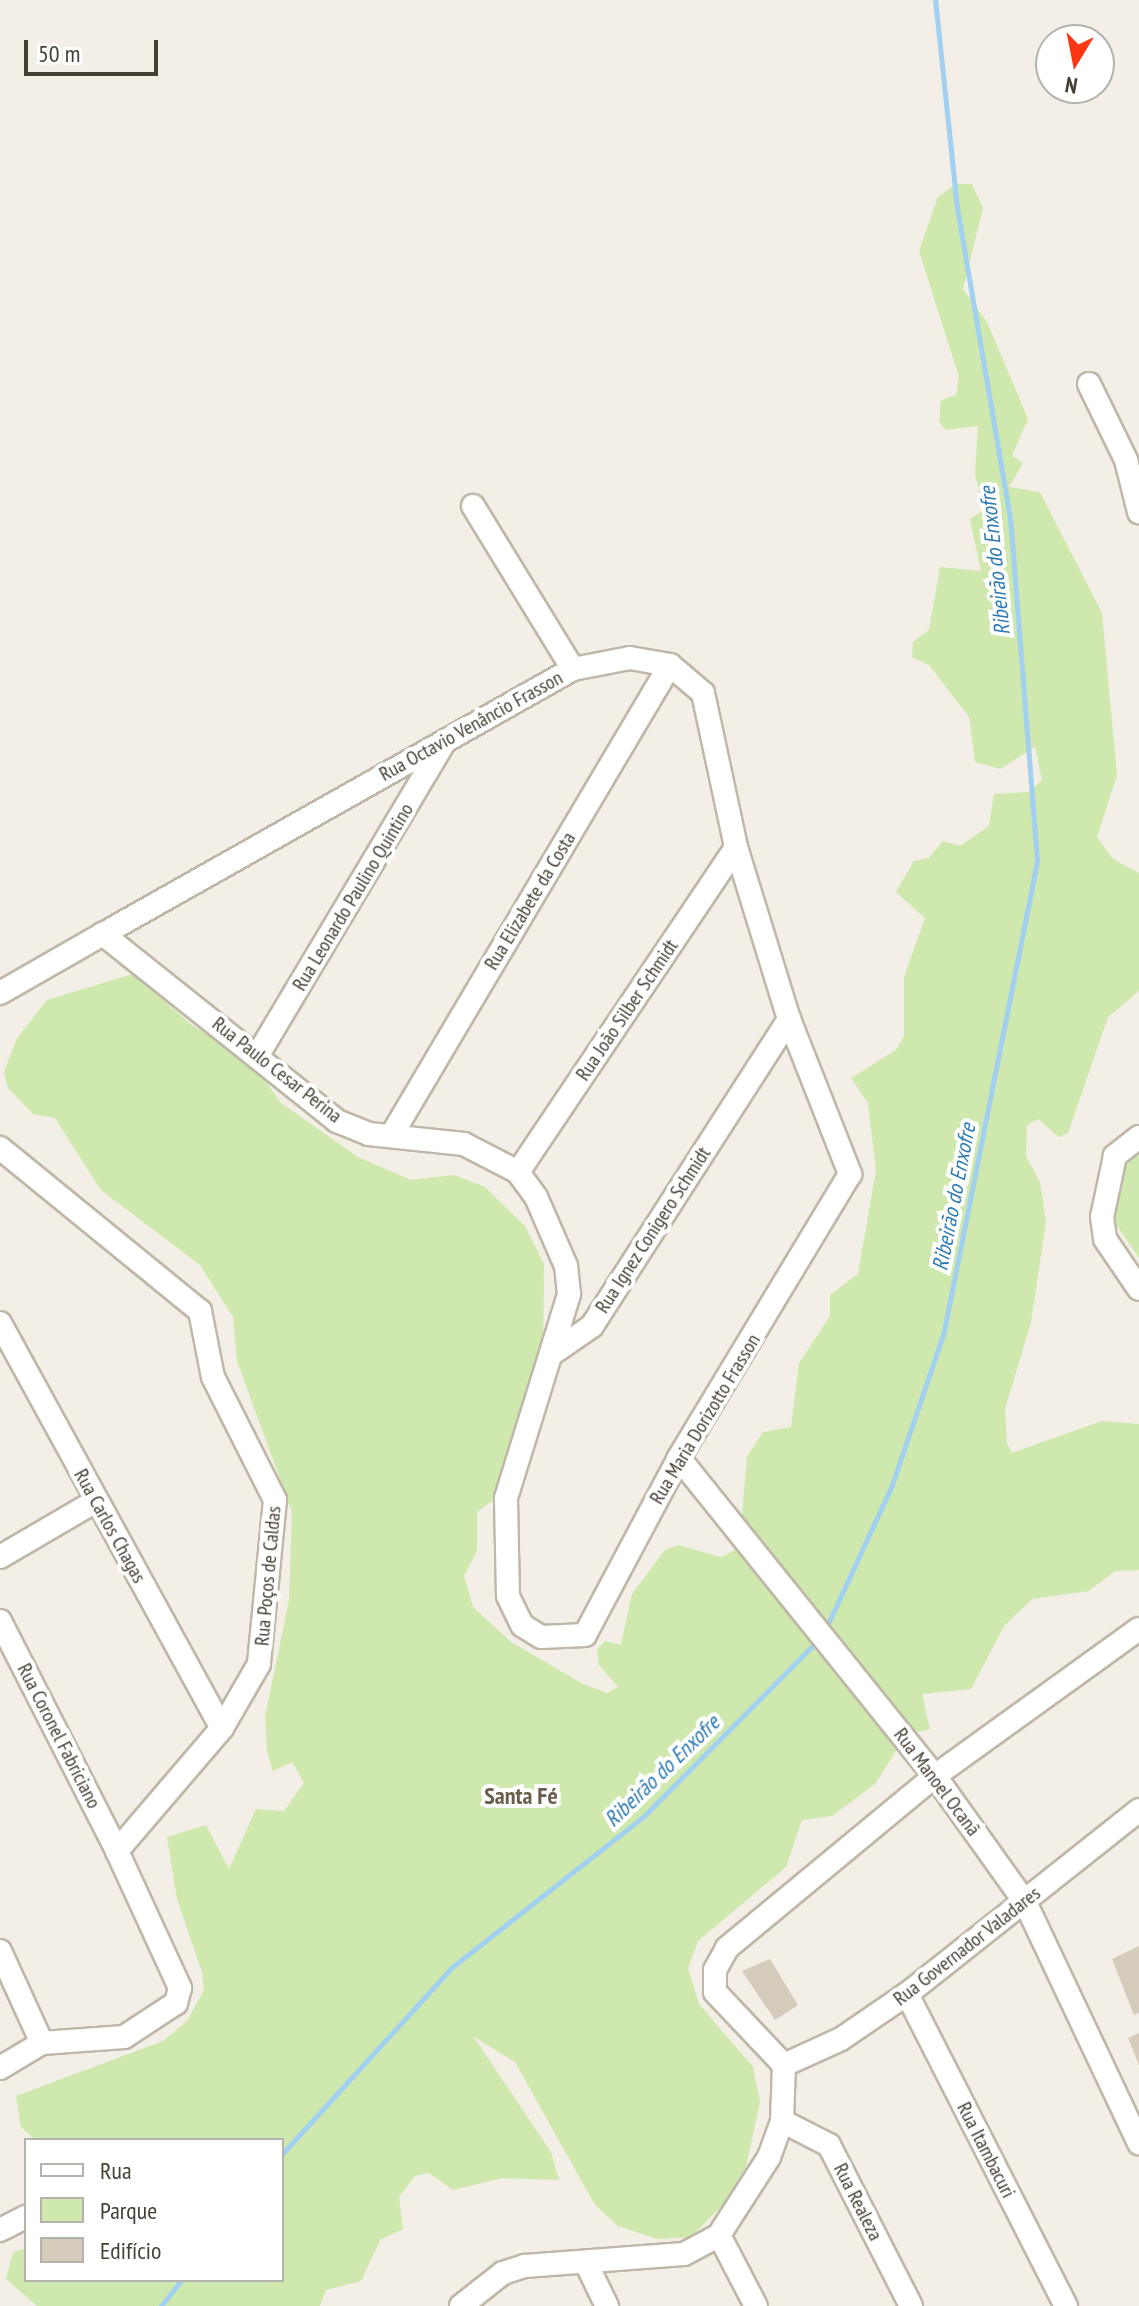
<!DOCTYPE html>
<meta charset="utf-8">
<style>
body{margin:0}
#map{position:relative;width:1139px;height:2306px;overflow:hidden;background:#f3efe6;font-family:"PT Sans Narrow",sans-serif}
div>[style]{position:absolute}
.green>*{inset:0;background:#cee8ae}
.stream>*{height:5px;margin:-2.5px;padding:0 2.5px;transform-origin:2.5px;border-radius:2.5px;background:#a1d0f1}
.building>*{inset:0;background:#d5cbbb}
.roads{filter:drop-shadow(2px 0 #bfb7a8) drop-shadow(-2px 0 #bfb7a8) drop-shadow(0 2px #bfb7a8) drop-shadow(0 -2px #bfb7a8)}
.minor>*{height:22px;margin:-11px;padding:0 11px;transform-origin:11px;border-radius:11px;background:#fff}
span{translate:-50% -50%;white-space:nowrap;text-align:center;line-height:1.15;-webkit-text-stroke:8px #fff;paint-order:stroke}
.street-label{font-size:20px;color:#463f35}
.water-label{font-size:22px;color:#2d7ab3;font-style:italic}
.quarter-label{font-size:24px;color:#695d4c;font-weight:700}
.legend{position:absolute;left:24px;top:2138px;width:260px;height:144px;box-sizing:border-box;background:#fff;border:2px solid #b5b2ae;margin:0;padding:10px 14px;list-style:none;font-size:24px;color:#463f35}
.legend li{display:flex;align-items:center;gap:16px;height:40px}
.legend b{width:40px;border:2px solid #b5b2ae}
.north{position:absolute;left:1035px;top:24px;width:80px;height:80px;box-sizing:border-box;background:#fff;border:2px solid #b5b2ae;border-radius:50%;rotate:190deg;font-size:22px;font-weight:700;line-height:32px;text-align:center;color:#463f35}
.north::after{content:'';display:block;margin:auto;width:28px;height:36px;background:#fd3613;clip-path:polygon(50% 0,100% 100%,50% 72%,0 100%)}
.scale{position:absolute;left:24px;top:40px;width:134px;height:36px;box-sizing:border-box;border:4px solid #463f35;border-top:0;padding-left:10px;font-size:24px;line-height:28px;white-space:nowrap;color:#463f35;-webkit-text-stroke:6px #fff;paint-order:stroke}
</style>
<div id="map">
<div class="green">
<div style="clip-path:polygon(956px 184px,972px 184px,983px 208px,963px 289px,987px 322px,1028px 419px,1012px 456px,1023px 463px,1009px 487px,1040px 492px,1102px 613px,1117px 775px,1097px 837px,1113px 859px,1139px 873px,1139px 991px,1108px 1017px,1068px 1133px,1059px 1137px,1038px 1119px,1027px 1125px,1026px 1156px,1040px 1182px,1046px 1222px,1031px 1322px,1005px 1409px,1007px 1444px,1012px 1453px,1102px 1421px,1139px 1424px,1139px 1570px,1115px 1571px,1089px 1591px,1032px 1599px,1004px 1626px,971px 1689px,922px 1694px,930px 1729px,906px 1735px,875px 1784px,832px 1816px,802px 1820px,786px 1867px,698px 1941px,688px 1968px,699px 2004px,753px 2067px,760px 2102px,742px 2185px,691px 2237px,657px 2239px,618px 2226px,595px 2205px,515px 2062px,473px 2036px,551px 2152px,559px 2180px,503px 2178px,453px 2190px,429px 2173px,415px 2176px,399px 2197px,403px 2229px,380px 2240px,361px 2281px,326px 2290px,320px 2306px,37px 2306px,6px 2279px,13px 2253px,26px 2248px,26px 2280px,282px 2280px,282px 2140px,35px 2140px,21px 2127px,16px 2096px,163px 2041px,187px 2021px,204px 1990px,202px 1972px,177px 1899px,167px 1837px,206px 1825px,229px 1869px,256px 1809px,284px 1811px,304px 1783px,292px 1762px,273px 1771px,267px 1751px,265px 1717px,289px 1600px,292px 1512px,237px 1361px,233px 1317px,200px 1265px,101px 1190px,55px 1118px,33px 1114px,8px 1088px,4px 1072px,17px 1038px,47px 1000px,133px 974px,193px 1026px,248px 1057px,281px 1103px,358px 1157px,411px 1180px,454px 1175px,485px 1187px,525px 1226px,544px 1264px,543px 1367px,509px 1489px,477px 1512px,477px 1551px,464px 1576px,473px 1607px,511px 1642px,583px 1684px,607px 1693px,618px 1687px,599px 1665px,597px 1649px,605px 1641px,621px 1645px,632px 1594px,665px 1550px,678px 1545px,721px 1557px,739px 1548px,747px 1457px,763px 1432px,791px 1427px,799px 1363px,830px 1316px,830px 1295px,858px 1274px,876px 1170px,868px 1103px,851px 1078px,896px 1050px,904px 1036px,904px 977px,925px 918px,896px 892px,914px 861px,929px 858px,943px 841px,960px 846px,989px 826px,994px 794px,1029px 792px,1042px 780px,1035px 747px,1000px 769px,975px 762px,969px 717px,929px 665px,912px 657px,913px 642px,929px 630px,940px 567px,981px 571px,970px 519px,984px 510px,975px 475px,978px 426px,946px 430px,939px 422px,941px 400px,956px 395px,959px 377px,919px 251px,938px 197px)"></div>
<div style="clip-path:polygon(1136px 1153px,1139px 1157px,1139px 1258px,1111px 1217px,1123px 1169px)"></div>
</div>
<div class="stream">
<div style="left:826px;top:1628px;width:157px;rotate:-65.2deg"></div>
<div style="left:892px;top:1485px;width:163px;rotate:-71.3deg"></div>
<div style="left:944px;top:1331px;width:480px;rotate:-78.8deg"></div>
<div style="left:1037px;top:860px;width:343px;rotate:-94.5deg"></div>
<div style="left:1010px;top:518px;width:314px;rotate:-99.7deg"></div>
<div style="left:957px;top:208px;width:209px;rotate:-96deg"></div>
<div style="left:282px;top:2154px;width:251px;rotate:-47.7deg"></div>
<div style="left:451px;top:1968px;width:244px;rotate:-38.2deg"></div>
<div style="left:643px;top:1817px;width:249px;rotate:-45.3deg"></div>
<div style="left:161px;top:2306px;width:33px;rotate:-52deg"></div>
</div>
<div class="building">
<div style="clip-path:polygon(1139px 1946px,1139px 2013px,1134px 2015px,1112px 1959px)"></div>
<div style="clip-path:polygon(770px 1959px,798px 2005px,775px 2020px,742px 1971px)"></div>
<div style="clip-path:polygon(1139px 2033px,1139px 2065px,1128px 2038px)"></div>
</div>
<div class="roads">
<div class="minor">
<div style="left:1089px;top:384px;width:85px;rotate:64deg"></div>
<div style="left:1126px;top:460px;width:54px;rotate:76deg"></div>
<div style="left:473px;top:506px;width:191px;rotate:58.5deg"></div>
<div style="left:0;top:993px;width:119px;rotate:-29.8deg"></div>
<div style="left:103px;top:934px;width:540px;rotate:-29.42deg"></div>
<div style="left:573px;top:669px;width:58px;rotate:-10.9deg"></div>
<div style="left:630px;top:658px;width:41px;rotate:9.9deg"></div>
<div style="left:670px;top:665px;width:43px;rotate:40.3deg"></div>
<div style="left:703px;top:693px;width:157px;rotate:77.9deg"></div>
<div style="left:736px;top:847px;width:180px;rotate:72.9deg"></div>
<div style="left:789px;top:1019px;width:167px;rotate:68.5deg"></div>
<div style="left:850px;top:1174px;width:332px;rotate:121.1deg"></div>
<div style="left:679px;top:1458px;width:200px;rotate:118deg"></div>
<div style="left:585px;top:1635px;width:44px;rotate:177.4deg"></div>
<div style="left:541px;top:1637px;width:22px;rotate:-148deg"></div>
<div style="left:522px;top:1625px;width:32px;rotate:-116deg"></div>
<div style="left:508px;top:1596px;width:98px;rotate:-91.2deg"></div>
<div style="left:506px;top:1498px;width:214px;rotate:-72.8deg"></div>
<div style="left:569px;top:1294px;width:28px;rotate:-96deg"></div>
<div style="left:566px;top:1266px;width:75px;rotate:-113.5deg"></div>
<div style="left:536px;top:1197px;width:31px;rotate:-126deg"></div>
<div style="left:518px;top:1172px;width:61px;rotate:-152.6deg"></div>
<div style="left:464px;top:1144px;width:96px;rotate:-174deg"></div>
<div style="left:369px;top:1134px;width:35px;rotate:-158deg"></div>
<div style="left:337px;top:1121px;width:300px;rotate:-141.4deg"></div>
<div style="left:259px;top:1053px;width:363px;rotate:-59.2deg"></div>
<div style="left:391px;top:1136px;width:547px;rotate:-59.36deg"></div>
<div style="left:1139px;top:1137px;width:31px;rotate:142deg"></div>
<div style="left:1115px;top:1156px;width:62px;rotate:102deg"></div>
<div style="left:1102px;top:1217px;width:22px;rotate:82deg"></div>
<div style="left:1105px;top:1239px;width:60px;rotate:55.8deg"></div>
<div style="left:0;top:1148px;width:258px;rotate:39.2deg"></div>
<div style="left:200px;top:1311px;width:67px;rotate:78.9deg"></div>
<div style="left:213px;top:1377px;width:138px;rotate:63.2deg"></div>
<div style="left:275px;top:1500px;width:165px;rotate:95.6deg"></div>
<div style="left:259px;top:1664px;width:74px;rotate:120deg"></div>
<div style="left:222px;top:1728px;width:162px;rotate:130.5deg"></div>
<div style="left:117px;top:1851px;width:151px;rotate:65.3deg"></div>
<div style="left:180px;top:1988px;width:16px;rotate:105deg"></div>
<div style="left:176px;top:2003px;width:62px;rotate:146.8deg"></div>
<div style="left:124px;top:2037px;width:82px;rotate:175.8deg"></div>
<div style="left:518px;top:1172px;width:391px;rotate:-56.1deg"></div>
<div style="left:0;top:1323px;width:462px;rotate:61.3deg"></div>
<div style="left:556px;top:1351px;width:44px;rotate:-34.8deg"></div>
<div style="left:592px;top:1326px;width:365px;rotate:-57.3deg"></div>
<div style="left:679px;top:1458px;width:408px;rotate:51.2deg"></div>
<div style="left:935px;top:1776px;width:155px;rotate:54.5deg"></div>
<div style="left:1025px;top:1902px;width:267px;rotate:64.7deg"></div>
<div style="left:0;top:1557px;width:111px;rotate:-30.3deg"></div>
<div style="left:0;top:1621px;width:258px;rotate:63deg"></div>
<div style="left:0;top:1951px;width:101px;rotate:65.5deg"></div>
<div style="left:907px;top:1994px;width:350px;rotate:63deg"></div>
<div style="left:784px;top:2065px;width:63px;rotate:-24.5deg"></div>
<div style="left:841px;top:2039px;width:80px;rotate:-34.3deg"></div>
<div style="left:907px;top:1994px;width:296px;rotate:-38.4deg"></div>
<div style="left:0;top:2068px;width:49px;rotate:-30.8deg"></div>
<div style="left:782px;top:2121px;width:53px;rotate:27.1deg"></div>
<div style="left:829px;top:2145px;width:181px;rotate:63deg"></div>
<div style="left:0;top:2230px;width:29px;rotate:-27deg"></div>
<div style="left:719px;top:2235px;width:80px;rotate:62.5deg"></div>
<div style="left:587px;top:2265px;width:46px;rotate:64deg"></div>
<div style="left:461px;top:2306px;width:53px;rotate:-38.2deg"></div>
<div style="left:503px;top:2273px;width:23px;rotate:-18deg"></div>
<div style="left:525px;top:2266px;width:159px;rotate:-4.3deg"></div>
<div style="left:684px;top:2254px;width:40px;rotate:-28deg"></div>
<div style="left:719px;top:2235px;width:93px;rotate:-57.3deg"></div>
<div style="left:769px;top:2157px;width:38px;rotate:-70deg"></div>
<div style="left:782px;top:2121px;width:56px;rotate:-88deg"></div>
<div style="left:784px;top:2065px;width:100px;rotate:-133.4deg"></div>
<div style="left:715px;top:1992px;width:22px;rotate:-90deg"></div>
<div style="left:715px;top:1970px;width:25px;rotate:-61deg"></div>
<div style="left:727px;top:1948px;width:270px;rotate:-39.6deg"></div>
<div style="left:935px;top:1776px;width:251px;rotate:-35.8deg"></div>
</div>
</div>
<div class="street-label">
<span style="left:471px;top:726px;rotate:-29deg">Rua Octavio Venâncio Frasson</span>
<span style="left:353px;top:897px;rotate:-59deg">Rua Leonardo Paulino Quintino</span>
<span style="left:530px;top:901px;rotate:-59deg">Rua Elizabete da Costa</span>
<span style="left:627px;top:1010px;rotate:-56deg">Rua João Silber Schmidt</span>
<span style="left:277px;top:1070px;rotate:38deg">Rua Paulo Cesar Perina</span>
<span style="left:653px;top:1230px;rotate:-57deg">Rua Ignez Conigero Schmidt</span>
<span style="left:705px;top:1419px;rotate:-59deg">Rua Maria Dorizotto Frasson</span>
<span style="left:110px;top:1526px;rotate:61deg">Rua Carlos Chagas</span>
<span style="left:268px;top:1576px;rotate:-85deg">Rua Poços de Caldas</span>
<span style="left:59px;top:1736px;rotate:63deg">Rua Coronel Fabriciano</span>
<span style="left:937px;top:1782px;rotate:53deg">Rua Manoel Ocanã</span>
<span style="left:967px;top:1946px;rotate:-38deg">Rua Governador Valadares</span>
<span style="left:986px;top:2150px;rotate:63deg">Rua Itambacuri</span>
<span style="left:858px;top:2202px;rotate:63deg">Rua Realeza</span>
</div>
<div class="water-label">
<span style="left:995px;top:561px;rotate:-96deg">Ribeirão do Enxofre</span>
<span style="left:954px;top:1197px;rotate:-79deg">Ribeirão do Enxofre</span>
<span style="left:662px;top:1771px;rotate:-44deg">Ribeirão do Enxofre</span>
</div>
<div class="quarter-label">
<span style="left:521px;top:1796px">Santa Fé</span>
</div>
<ul class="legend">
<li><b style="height:10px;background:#fff"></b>Rua</li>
<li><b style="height:22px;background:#cee8ae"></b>Parque</li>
<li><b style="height:22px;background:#d5cbbb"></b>Edifício</li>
</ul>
<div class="north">N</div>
<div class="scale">50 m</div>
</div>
